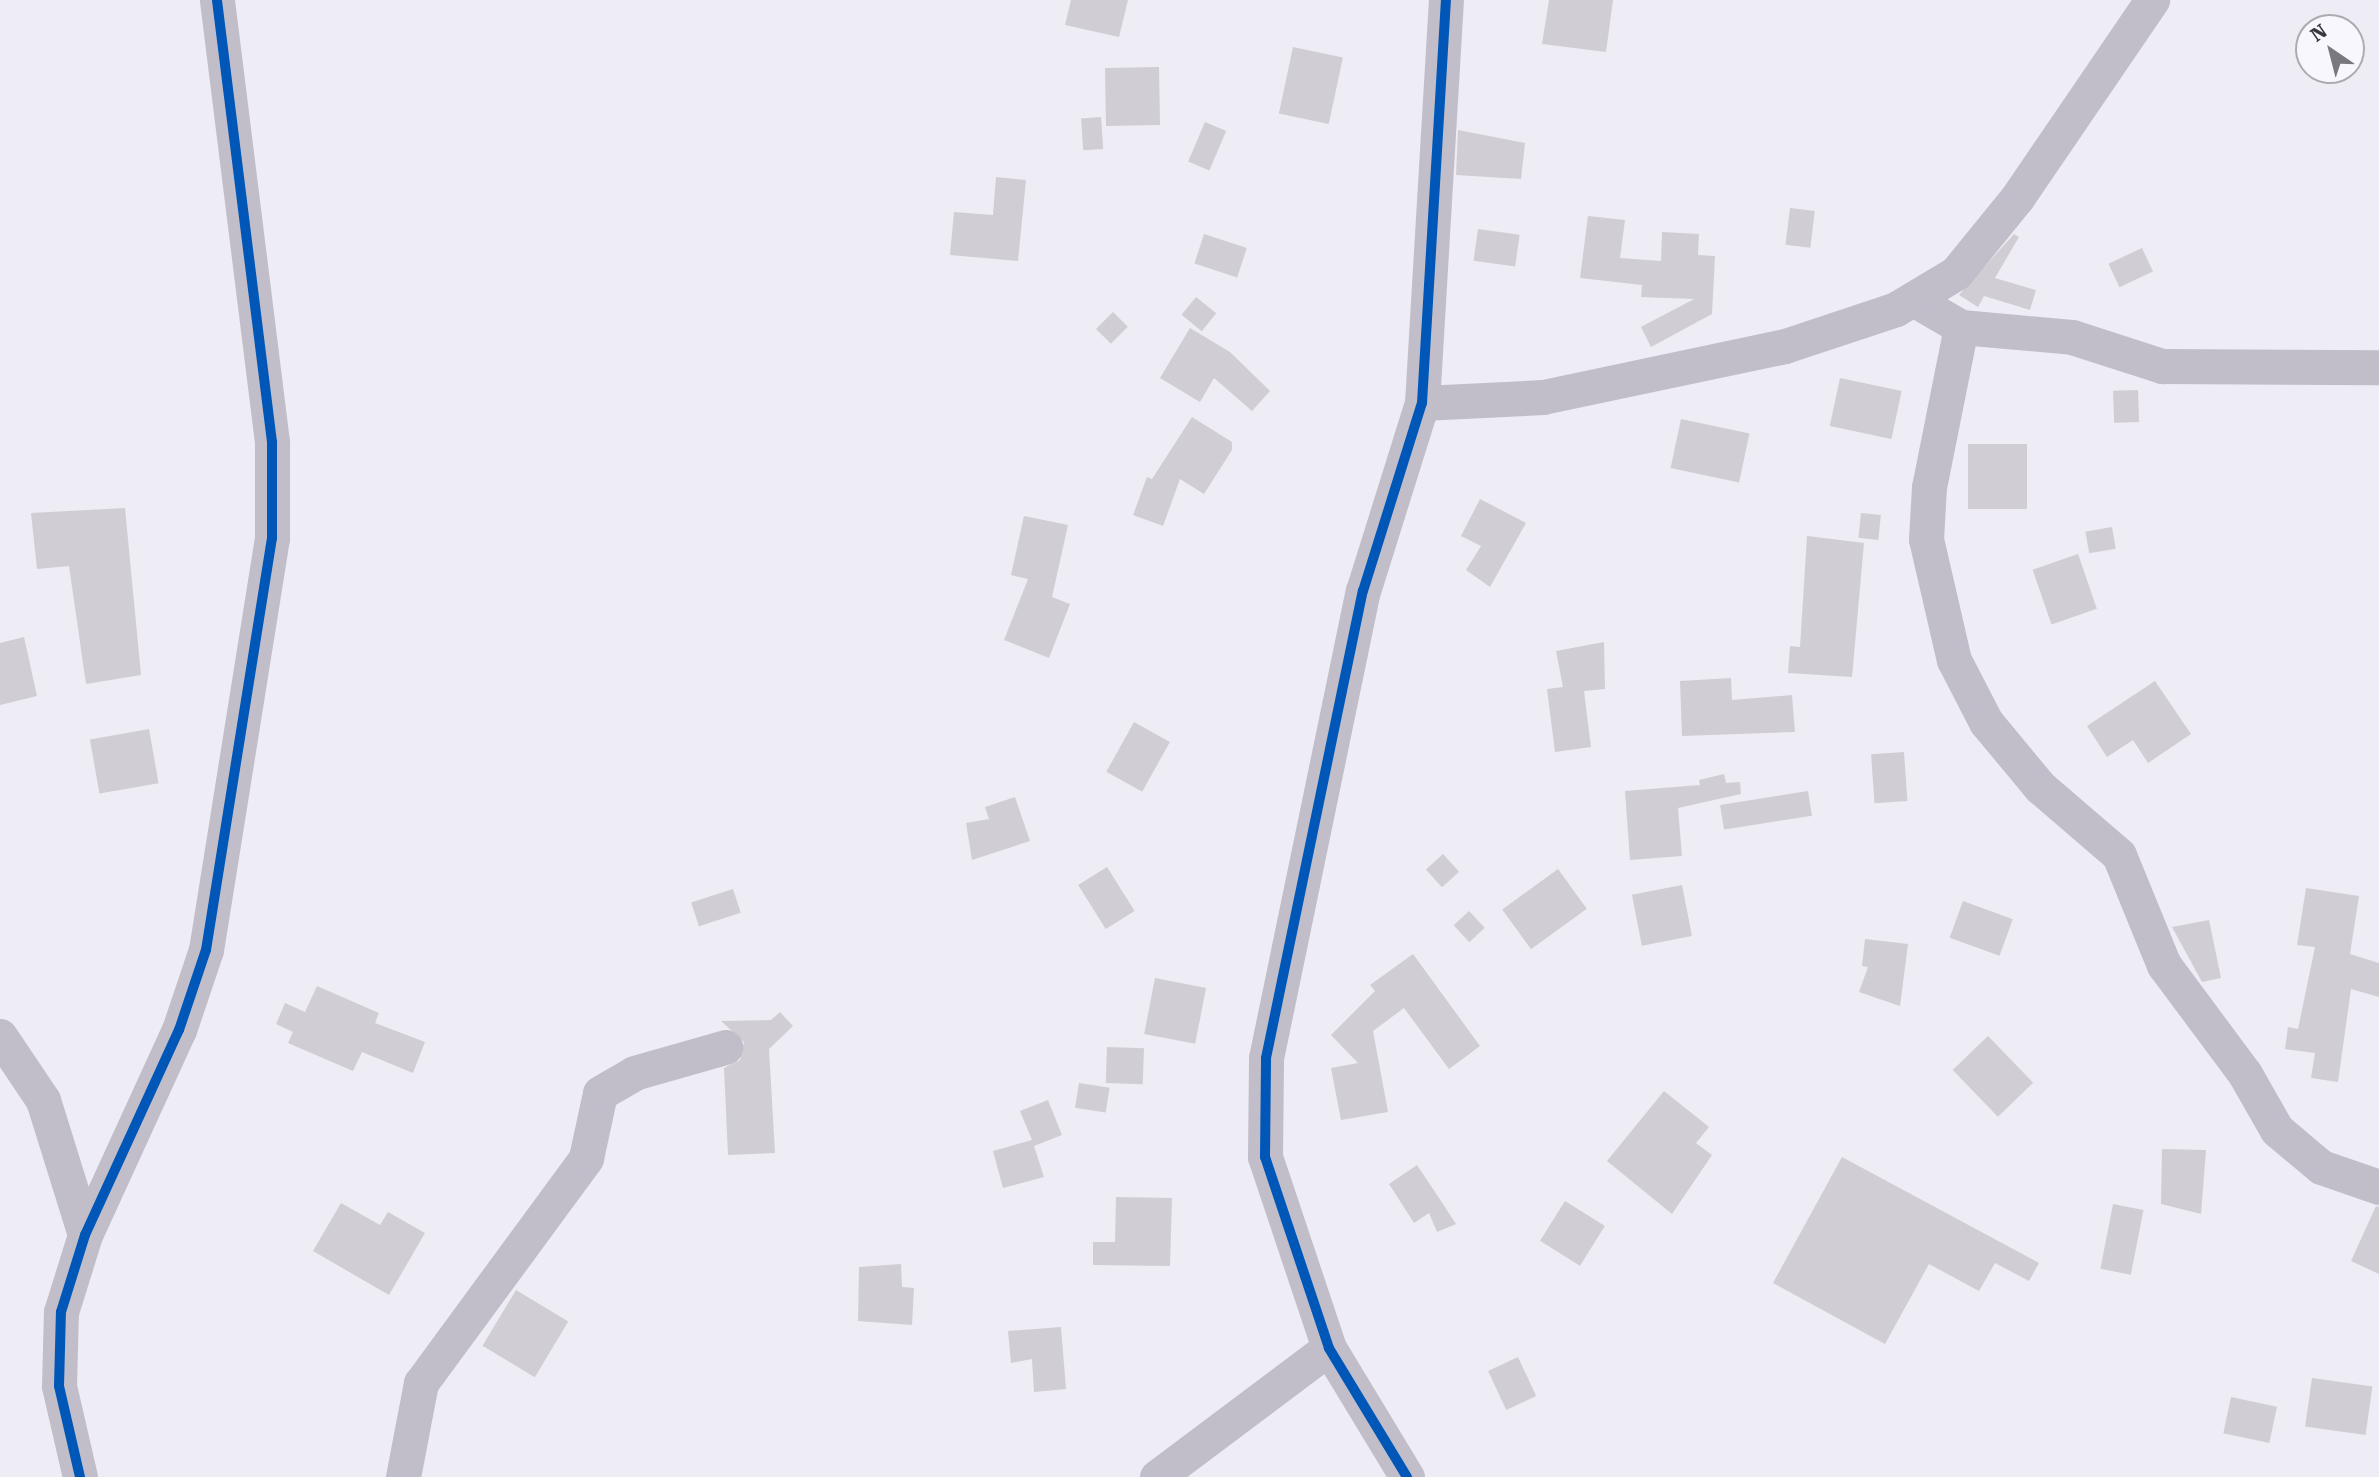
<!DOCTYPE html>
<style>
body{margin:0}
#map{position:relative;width:2379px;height:1477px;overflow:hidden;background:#eeecf4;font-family:"Roboto Serif",serif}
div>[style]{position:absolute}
.building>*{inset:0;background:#d0ced4;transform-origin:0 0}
.minor>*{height:35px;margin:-17.5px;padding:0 17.5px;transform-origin:17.5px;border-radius:17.5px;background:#c1beca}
.cycleway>*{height:10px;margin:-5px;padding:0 5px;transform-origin:5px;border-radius:5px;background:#0057b8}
span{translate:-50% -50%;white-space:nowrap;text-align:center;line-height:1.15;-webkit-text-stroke:5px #f9f7fe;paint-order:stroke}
.north{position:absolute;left:2295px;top:14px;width:70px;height:70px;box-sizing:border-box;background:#f9f7fe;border:2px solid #adabb2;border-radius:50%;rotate:325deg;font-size:19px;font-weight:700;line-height:28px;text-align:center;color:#3a393f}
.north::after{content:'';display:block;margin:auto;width:24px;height:32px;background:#79787e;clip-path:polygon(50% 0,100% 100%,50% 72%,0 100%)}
</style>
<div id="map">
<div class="building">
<div style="clip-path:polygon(1071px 0,1128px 0,1119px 37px,1065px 25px)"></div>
<div style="clip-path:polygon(1549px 0,1613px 0,1606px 52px,1542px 44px)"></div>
<div style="left:1293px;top:47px;width:51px;height:68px;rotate:12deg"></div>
<div style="left:1159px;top:67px;width:58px;height:54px;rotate:89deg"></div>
<div style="left:1101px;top:117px;width:32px;height:20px;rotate:86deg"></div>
<div style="left:1205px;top:122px;width:23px;height:43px;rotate:23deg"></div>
<div style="clip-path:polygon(1458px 130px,1525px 143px,1521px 179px,1456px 175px)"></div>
<div style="clip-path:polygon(996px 177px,1026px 180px,1018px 261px,950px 255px,954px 212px,993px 215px)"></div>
<div style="left:1790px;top:208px;width:25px;height:37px;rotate:7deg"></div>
<div style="clip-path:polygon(1588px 216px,1625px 220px,1620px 258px,1661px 261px,1662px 232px,1699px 234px,1698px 255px,1715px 256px,1712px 314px,1651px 347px,1641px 327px,1694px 299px,1641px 297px,1642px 285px,1580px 278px)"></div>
<div style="left:1478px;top:229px;width:42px;height:32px;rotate:8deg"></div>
<div style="left:1204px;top:234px;width:45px;height:31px;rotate:18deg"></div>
<div style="clip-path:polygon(2014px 234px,2019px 237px,1995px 278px,2036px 290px,2030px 310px,1984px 296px,1978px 307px,1959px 295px)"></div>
<div style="left:2142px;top:248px;width:26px;height:37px;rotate:65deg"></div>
<div style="left:1196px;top:297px;width:26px;height:23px;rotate:39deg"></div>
<div style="left:1113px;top:312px;width:21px;height:24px;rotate:45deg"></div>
<div style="clip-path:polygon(1190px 328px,1230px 352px,1270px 391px,1252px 411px,1214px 378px,1200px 402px,1160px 378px)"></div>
<div style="left:1840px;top:378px;width:63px;height:49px;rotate:12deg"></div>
<div style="left:2138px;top:390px;width:32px;height:25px;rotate:88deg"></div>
<div style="clip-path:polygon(1192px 417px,1232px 442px,1232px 450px,1204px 494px,1180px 479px,1163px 526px,1133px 515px,1147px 477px,1152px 479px)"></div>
<div style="left:1681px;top:419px;width:70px;height:50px;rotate:12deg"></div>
<div style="left:1968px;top:444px;width:59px;height:65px"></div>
<div style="clip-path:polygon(1480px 499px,1526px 523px,1490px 587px,1466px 570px,1481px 546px,1461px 536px)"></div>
<div style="clip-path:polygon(125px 508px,141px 675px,86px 684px,69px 566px,37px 569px,31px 513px)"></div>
<div style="left:1861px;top:513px;width:20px;height:25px;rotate:6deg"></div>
<div style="clip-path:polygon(1024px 516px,1068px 525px,1052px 597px,1070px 604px,1049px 658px,1004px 640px,1028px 579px,1011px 575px)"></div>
<div style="left:2112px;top:527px;width:22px;height:27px;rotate:80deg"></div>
<div style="clip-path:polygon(1807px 536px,1864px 543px,1852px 677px,1788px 673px,1790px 646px,1800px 647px)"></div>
<div style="left:2078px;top:554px;width:58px;height:48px;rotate:71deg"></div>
<div style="clip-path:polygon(24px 637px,37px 696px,0 705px,0 643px)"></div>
<div style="clip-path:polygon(1604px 642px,1605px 689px,1584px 691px,1591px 747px,1555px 752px,1547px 689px,1563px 687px,1556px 651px)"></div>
<div style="clip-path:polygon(1731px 678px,1732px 700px,1792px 695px,1795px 732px,1682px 736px,1680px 681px)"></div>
<div style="clip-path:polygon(2155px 681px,2191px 734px,2148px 763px,2133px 740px,2107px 757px,2087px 726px)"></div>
<div style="left:1134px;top:722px;width:41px;height:57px;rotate:29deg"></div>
<div style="left:149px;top:729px;width:55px;height:60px;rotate:80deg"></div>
<div style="left:1904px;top:752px;width:49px;height:33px;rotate:86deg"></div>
<div style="clip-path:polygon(1724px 774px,1726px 783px,1740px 782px,1741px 794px,1678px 808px,1682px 856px,1630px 860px,1625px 791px,1700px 785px,1699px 780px)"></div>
<div style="left:1808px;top:791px;width:25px;height:89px;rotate:81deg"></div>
<div style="clip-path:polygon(1015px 797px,1030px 841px,972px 860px,966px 823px,989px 819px,985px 807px)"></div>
<div style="left:1443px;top:854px;width:24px;height:23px;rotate:48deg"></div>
<div style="left:1107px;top:867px;width:52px;height:34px;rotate:58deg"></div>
<div style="left:1558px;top:869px;width:49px;height:69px;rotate:54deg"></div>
<div style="left:1682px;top:885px;width:52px;height:51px;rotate:79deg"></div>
<div style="clip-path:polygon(2306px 888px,2359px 896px,2350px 954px,2379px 963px,2379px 997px,2351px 989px,2338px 1082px,2311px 1078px,2315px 1053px,2285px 1049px,2288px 1027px,2298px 1029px,2315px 947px,2297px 945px)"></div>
<div style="left:733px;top:889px;width:25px;height:44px;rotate:72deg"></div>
<div style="left:1963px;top:901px;width:53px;height:39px;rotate:20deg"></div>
<div style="left:1469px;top:911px;width:23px;height:21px;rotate:47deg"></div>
<div style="clip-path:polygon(2209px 920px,2221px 978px,2202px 982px,2172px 927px)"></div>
<div style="clip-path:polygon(1865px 939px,1908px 944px,1900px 1006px,1859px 992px,1868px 967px,1862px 966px)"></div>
<div style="clip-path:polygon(1413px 954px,1480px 1046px,1449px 1069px,1404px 1008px,1373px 1031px,1388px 1112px,1341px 1120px,1331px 1068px,1358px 1063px,1331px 1035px,1375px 991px,1370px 985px)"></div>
<div style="left:1155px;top:978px;width:52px;height:57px;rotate:11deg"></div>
<div style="clip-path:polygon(317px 986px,379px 1013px,375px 1023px,425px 1042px,413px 1073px,362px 1052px,353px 1071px,288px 1043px,293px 1032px,276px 1024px,285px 1003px,305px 1012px)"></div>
<div style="clip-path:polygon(780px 1012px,793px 1026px,769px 1049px,775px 1153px,728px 1155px,724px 1068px,740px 1060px,744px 1042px,721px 1021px,771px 1020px)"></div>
<div style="left:1988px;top:1036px;width:65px;height:49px;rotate:46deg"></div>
<div style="left:1107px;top:1047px;width:37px;height:36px;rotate:2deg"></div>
<div style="left:1079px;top:1083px;width:31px;height:25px;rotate:9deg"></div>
<div style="clip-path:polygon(1664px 1091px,1709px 1127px,1696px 1143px,1712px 1155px,1672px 1214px,1607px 1161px)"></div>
<div style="clip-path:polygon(1048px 1100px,1062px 1135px,1034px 1146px,1044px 1177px,1003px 1188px,993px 1151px,1032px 1140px,1020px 1111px)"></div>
<div style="clip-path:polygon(2162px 1149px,2206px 1150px,2201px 1214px,2161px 1204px)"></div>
<div style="clip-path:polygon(1842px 1157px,2039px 1263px,2029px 1281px,1995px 1263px,1979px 1291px,1929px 1264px,1885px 1344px,1773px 1283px)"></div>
<div style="clip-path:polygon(1417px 1165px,1443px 1204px,1456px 1224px,1437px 1232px,1429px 1213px,1414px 1223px,1389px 1184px)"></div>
<div style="clip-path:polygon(1116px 1197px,1172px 1198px,1170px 1266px,1093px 1265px,1093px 1242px,1115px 1242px)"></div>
<div style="left:1565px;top:1201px;width:47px;height:47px;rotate:32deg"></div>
<div style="clip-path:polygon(341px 1203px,380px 1225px,388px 1212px,425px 1233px,389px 1295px,313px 1251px)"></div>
<div style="left:2113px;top:1204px;width:31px;height:66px;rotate:11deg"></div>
<div style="clip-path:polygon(2376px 1206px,2379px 1207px,2379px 1274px,2351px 1261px)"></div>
<div style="clip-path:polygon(901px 1264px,902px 1287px,914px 1288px,912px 1325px,858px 1321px,859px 1267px)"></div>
<div style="left:516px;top:1290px;width:61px;height:65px;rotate:31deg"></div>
<div style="clip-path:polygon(1061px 1327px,1066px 1389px,1034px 1392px,1032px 1359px,1011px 1363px,1008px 1331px)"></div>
<div style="left:1518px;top:1357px;width:43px;height:33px;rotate:65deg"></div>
<div style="left:2312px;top:1378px;width:61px;height:49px;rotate:8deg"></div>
<div style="left:2231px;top:1397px;width:47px;height:37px;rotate:12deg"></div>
</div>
<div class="minor">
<div style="left:1913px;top:299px;width:56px;rotate:30.3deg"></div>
<div style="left:1961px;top:327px;width:111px;rotate:5.1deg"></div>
<div style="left:2072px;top:337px;width:95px;rotate:17.9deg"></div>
<div style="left:2162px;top:366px;width:217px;rotate:0.3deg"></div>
<div style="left:1961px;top:327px;width:163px;rotate:101.3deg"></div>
<div style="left:1929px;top:487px;width:52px;rotate:93.3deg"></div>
<div style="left:1926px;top:539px;width:124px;rotate:77deg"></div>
<div style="left:1954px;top:660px;width:70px;rotate:62.7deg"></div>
<div style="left:1986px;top:722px;width:85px;rotate:50.3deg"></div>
<div style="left:2040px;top:787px;width:104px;rotate:40.7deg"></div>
<div style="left:2119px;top:855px;width:119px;rotate:67.8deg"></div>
<div style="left:2164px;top:965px;width:136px;rotate:53.4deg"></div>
<div style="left:2245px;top:1074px;width:64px;rotate:60.3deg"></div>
<div style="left:2277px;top:1130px;width:57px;rotate:40.1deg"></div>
<div style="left:2321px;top:1167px;width:61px;rotate:19deg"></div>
<div style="left:1422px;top:403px;width:121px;rotate:-2.8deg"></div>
<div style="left:1543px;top:397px;width:247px;rotate:-11.9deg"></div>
<div style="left:1785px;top:346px;width:117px;rotate:-18.4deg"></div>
<div style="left:1896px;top:309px;width:70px;rotate:-31deg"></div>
<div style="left:1956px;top:273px;width:97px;rotate:-50.9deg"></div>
<div style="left:2017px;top:198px;width:240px;rotate:-55.7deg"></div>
<div style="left:0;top:1036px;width:77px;rotate:56.1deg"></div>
<div style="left:43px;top:1100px;width:141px;rotate:72.7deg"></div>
<div style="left:80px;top:1477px;width:93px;rotate:-103deg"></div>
<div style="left:59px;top:1386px;width:74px;rotate:-88.5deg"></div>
<div style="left:61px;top:1312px;width:81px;rotate:-72.7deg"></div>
<div style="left:85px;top:1235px;width:226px;rotate:-65.4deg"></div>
<div style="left:179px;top:1030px;width:84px;rotate:-71.4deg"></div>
<div style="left:206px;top:950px;width:417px;rotate:-80.9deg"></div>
<div style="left:272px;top:538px;width:96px;rotate:-90deg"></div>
<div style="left:272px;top:442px;width:445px;rotate:-97.1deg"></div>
<div style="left:403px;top:1477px;width:96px;rotate:-79.2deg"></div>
<div style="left:421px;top:1383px;width:279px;rotate:-53.7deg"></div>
<div style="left:586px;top:1158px;width:66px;rotate:-77.8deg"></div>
<div style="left:600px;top:1093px;width:39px;rotate:-30deg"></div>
<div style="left:634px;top:1073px;width:95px;rotate:-15.9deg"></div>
<div style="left:1157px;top:1477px;width:215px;rotate:-36.9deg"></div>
<div style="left:1407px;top:1477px;width:151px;rotate:-121.2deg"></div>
<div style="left:1329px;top:1348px;width:201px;rotate:-108.5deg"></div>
<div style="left:1265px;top:1157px;width:99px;rotate:-89.4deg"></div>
<div style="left:1266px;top:1058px;width:477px;rotate:-78.3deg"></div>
<div style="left:1363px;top:591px;width:197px;rotate:-72.6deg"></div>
<div style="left:1422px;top:403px;width:404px;rotate:-86.6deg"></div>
</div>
<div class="cycleway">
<div style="left:80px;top:1477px;width:93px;rotate:-103deg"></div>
<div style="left:59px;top:1386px;width:74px;rotate:-88.5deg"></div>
<div style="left:61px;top:1312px;width:81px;rotate:-72.7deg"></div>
<div style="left:85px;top:1235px;width:226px;rotate:-65.4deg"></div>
<div style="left:179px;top:1030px;width:84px;rotate:-71.4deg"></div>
<div style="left:206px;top:950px;width:417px;rotate:-80.9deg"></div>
<div style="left:272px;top:538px;width:96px;rotate:-90deg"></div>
<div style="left:272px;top:442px;width:445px;rotate:-97.1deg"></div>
<div style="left:1407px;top:1477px;width:151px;rotate:-121.2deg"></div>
<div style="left:1329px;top:1348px;width:201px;rotate:-108.5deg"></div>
<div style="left:1265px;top:1157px;width:99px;rotate:-89.4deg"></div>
<div style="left:1266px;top:1058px;width:477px;rotate:-78.3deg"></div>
<div style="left:1363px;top:591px;width:197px;rotate:-72.6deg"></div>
<div style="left:1422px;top:403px;width:404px;rotate:-86.6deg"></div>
</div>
<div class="north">N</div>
</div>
